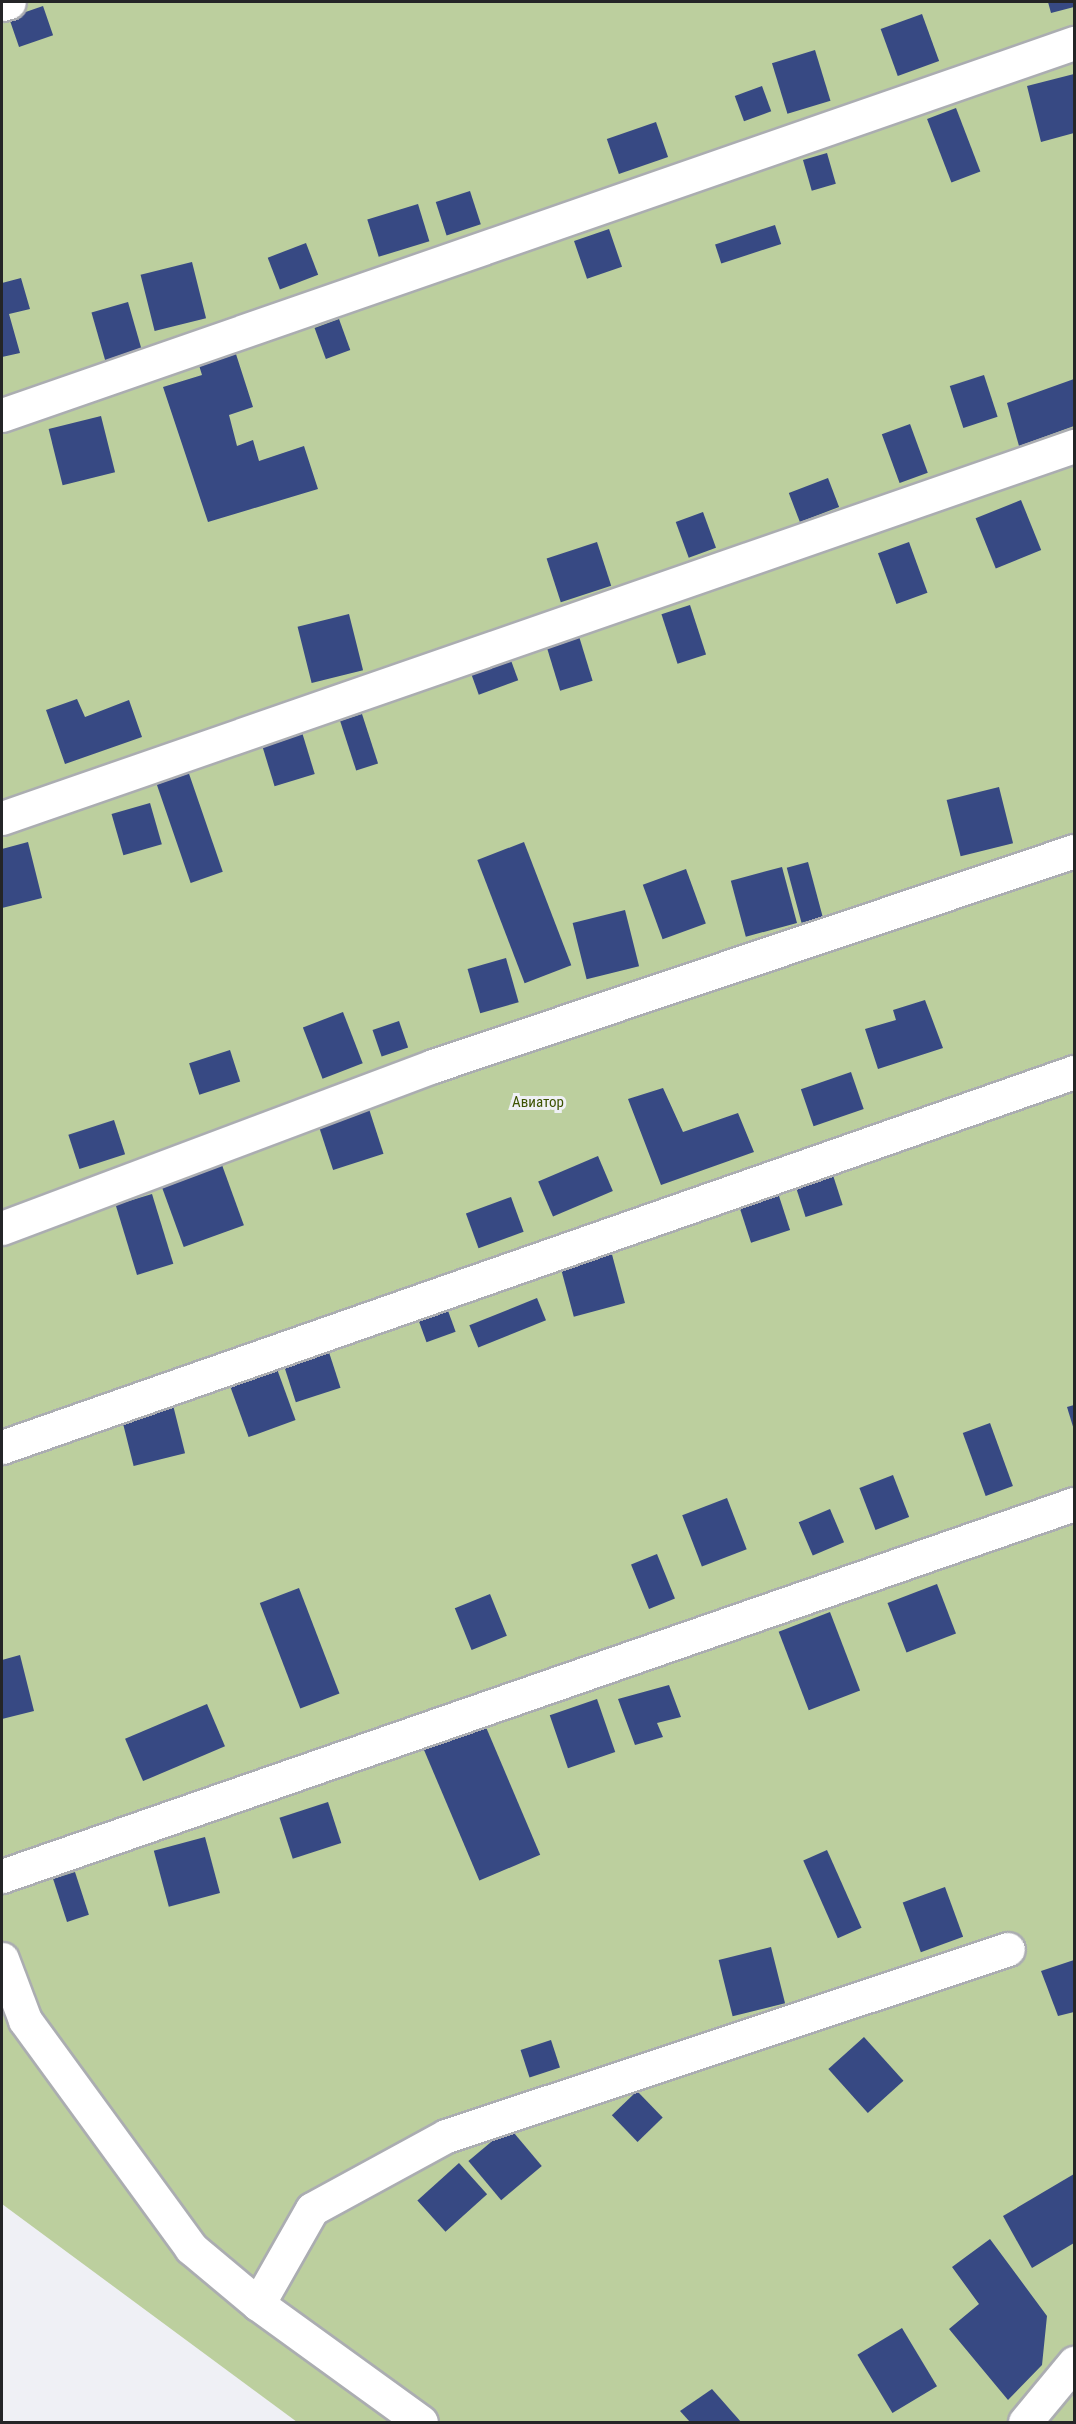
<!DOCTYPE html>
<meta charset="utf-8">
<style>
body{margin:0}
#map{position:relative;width:1076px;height:2424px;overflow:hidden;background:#eff0f5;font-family:"Roboto Condensed",sans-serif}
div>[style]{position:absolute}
.green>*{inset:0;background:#bccf9e}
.building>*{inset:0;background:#374983;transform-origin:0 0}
.roads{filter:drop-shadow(2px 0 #abadb1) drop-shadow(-2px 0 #abadb1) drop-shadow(0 2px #abadb1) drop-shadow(0 -2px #abadb1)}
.minor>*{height:33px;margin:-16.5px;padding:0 16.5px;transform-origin:16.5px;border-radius:16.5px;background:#fff}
span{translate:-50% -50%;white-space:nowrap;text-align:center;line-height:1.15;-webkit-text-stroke:6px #eff0f5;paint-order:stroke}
.park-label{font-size:15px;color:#3c5200}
.frame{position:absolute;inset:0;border:3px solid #242527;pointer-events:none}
</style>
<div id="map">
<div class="green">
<div style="clip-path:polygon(2px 2px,1074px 2px,1074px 2422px,297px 2422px,2px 2204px)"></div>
</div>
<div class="building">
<div style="clip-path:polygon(1048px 2px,1074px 2px,1074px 7px,1051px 13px)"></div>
<div style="left:43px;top:6px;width:31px;height:36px;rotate:71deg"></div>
<div style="left:922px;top:14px;width:50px;height:44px;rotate:70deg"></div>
<div style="left:815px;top:50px;width:53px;height:45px;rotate:73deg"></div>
<div style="clip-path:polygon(1074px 74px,1074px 133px,1041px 142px,1027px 86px)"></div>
<div style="left:762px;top:86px;width:27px;height:29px;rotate:70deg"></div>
<div style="left:956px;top:108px;width:68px;height:31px;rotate:69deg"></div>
<div style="left:656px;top:122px;width:37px;height:52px;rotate:71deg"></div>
<div style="left:827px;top:153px;width:32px;height:25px;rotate:74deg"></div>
<div style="left:470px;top:191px;width:35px;height:36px;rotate:72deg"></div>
<div style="left:418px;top:204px;width:39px;height:53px;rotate:73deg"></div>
<div style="left:775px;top:225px;width:20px;height:63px;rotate:72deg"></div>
<div style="left:609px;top:229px;width:40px;height:37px;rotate:71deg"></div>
<div style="left:306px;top:243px;width:34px;height:41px;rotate:69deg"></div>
<div style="left:192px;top:262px;width:58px;height:53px;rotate:76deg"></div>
<div style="clip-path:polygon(21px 278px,30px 309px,9px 314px,20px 353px,2px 357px,2px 283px)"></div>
<div style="left:128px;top:302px;width:51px;height:38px;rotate:74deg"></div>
<div style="left:339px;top:319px;width:33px;height:26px;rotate:70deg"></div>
<div style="clip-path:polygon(235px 351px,253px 407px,229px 415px,237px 446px,253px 440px,259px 461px,304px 446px,318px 489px,208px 522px,163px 387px,202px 375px,198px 362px)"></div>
<div style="left:984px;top:375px;width:44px;height:36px;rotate:72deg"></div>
<div style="clip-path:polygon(1074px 379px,1074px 426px,1019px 446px,1007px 403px)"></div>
<div style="left:101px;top:416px;width:58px;height:54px;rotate:76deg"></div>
<div style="left:910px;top:424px;width:52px;height:30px;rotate:70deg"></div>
<div style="left:828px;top:478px;width:31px;height:42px;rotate:69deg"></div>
<div style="left:1021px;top:500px;width:54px;height:49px;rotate:68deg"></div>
<div style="left:703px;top:512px;width:38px;height:29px;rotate:70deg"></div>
<div style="left:597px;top:542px;width:46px;height:53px;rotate:72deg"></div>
<div style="left:909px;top:542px;width:54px;height:33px;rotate:70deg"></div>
<div style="left:690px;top:605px;width:52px;height:30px;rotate:72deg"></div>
<div style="left:349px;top:614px;width:58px;height:53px;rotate:76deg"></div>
<div style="left:578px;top:633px;width:50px;height:34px;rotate:73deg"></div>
<div style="left:509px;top:655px;width:27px;height:42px;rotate:70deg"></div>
<div style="clip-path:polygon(77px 699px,85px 717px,129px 700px,142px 737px,65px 764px,46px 710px)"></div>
<div style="left:362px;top:714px;width:52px;height:23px;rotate:72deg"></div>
<div style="left:301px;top:729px;width:47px;height:42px;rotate:73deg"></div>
<div style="left:186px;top:765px;width:113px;height:34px;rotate:71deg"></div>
<div style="left:999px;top:787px;width:58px;height:54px;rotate:76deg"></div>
<div style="left:150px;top:803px;width:43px;height:40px;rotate:74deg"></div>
<div style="clip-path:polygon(28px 842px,42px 898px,2px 908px,2px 849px)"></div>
<div style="left:524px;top:842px;width:132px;height:50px;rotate:69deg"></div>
<div style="left:808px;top:862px;width:57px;height:22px;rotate:75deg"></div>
<div style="left:782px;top:867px;width:58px;height:53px;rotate:75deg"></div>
<div style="left:686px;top:869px;width:58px;height:46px;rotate:70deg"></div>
<div style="left:625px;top:910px;width:58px;height:54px;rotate:76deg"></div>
<div style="left:506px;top:958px;width:46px;height:40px;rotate:74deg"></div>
<div style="clip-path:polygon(925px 1000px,943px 1048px,878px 1069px,865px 1029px,896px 1020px,893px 1010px)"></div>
<div style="left:343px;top:1012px;width:55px;height:43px;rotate:69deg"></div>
<div style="left:399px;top:1021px;width:28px;height:28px;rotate:71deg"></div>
<div style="left:230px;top:1050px;width:33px;height:43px;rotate:72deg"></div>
<div style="left:851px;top:1072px;width:39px;height:53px;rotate:71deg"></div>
<div style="clip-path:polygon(663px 1088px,683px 1132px,738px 1113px,754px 1152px,661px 1185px,628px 1099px)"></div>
<div style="left:369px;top:1109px;width:47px;height:53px;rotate:72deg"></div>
<div style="left:114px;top:1120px;width:36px;height:48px;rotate:72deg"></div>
<div style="left:598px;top:1156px;width:38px;height:65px;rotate:67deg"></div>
<div style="left:222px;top:1165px;width:64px;height:64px;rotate:70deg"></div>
<div style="left:830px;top:1166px;width:41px;height:39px;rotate:72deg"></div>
<div style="left:778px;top:1193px;width:39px;height:41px;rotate:72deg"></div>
<div style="left:152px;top:1194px;width:73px;height:38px;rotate:73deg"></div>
<div style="left:511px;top:1197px;width:37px;height:48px;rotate:70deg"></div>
<div style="left:610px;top:1247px;width:58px;height:53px;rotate:75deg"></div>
<div style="left:443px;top:1297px;width:37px;height:31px;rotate:70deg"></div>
<div style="left:537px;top:1298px;width:24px;height:73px;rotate:68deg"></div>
<div style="left:326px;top:1343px;width:47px;height:47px;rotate:72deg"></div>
<div style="left:273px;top:1358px;width:66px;height:50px;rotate:70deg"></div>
<div style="left:171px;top:1397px;width:58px;height:53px;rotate:76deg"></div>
<div style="clip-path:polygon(1074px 1405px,1074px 1430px,1067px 1407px)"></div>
<div style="left:990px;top:1423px;width:67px;height:29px;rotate:70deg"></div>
<div style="left:893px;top:1475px;width:45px;height:36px;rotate:69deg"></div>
<div style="left:727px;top:1498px;width:55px;height:48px;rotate:69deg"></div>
<div style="left:830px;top:1509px;width:36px;height:34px;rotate:67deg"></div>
<div style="left:657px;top:1554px;width:48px;height:28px;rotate:68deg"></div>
<div style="left:937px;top:1584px;width:53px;height:53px;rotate:69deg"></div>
<div style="left:299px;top:1588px;width:113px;height:42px;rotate:69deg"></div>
<div style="left:490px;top:1594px;width:45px;height:38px;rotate:68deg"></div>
<div style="left:830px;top:1612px;width:84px;height:55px;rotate:69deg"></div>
<div style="clip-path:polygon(20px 1655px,34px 1711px,2px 1719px,2px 1660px)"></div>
<div style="clip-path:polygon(669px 1685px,681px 1717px,657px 1723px,663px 1737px,635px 1745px,618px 1699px)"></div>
<div style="left:597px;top:1699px;width:56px;height:50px;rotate:71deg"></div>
<div style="left:207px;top:1704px;width:46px;height:89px;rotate:67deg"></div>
<div style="left:480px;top:1713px;width:154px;height:66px;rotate:67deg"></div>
<div style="left:328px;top:1802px;width:43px;height:51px;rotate:72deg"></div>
<div style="left:205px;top:1837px;width:58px;height:53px;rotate:75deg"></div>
<div style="left:827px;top:1850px;width:85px;height:26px;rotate:66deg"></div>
<div style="left:75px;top:1872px;width:45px;height:23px;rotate:72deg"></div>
<div style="left:945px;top:1887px;width:53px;height:45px;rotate:70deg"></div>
<div style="left:771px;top:1947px;width:58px;height:54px;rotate:76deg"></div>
<div style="clip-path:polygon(1074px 1960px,1074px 2012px,1058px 2016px,1041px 1971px)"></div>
<div style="left:864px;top:2037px;width:59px;height:48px;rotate:48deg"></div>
<div style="left:551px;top:2040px;width:29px;height:32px;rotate:72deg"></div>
<div style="left:637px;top:2091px;width:37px;height:35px;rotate:46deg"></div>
<div style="left:509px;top:2127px;width:51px;height:53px;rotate:50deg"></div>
<div style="left:459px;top:2163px;width:42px;height:56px;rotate:48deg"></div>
<div style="clip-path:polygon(1074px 2174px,1074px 2243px,1032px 2268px,1003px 2216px)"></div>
<div style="clip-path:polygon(990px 2239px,1047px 2316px,1042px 2365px,1008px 2400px,949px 2329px,979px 2304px,952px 2267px)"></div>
<div style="left:902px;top:2328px;width:68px;height:52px;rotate:59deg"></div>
<div style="clip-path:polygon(712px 2389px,741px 2422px,690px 2422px,680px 2411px)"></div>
</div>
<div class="roads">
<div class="minor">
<div style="left:2px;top:4px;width:7px;rotate:-16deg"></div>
<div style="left:2px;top:415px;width:1135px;rotate:-19.14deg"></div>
<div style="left:2px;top:818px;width:1135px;rotate:-19.14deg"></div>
<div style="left:2px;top:1228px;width:460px;rotate:-20.6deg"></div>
<div style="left:433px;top:1066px;width:676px;rotate:-18.54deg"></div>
<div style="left:2px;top:1447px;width:1136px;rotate:-19.28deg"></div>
<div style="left:2px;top:1876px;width:1135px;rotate:-19.14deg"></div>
<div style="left:2px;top:1959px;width:65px;rotate:69.3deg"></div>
<div style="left:25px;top:2020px;width:282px;rotate:53.9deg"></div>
<div style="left:191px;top:2248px;width:87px;rotate:39.9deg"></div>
<div style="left:258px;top:2304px;width:201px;rotate:35.9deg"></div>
<div style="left:258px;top:2304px;width:109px;rotate:-60.4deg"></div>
<div style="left:312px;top:2209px;width:153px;rotate:-28.6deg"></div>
<div style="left:446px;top:2136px;width:592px;rotate:-18.4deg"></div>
<div style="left:1025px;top:2422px;width:77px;rotate:-50.3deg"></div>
</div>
</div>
<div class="park-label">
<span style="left:538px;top:1103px">Авиатор</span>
</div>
<div class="frame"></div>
</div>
